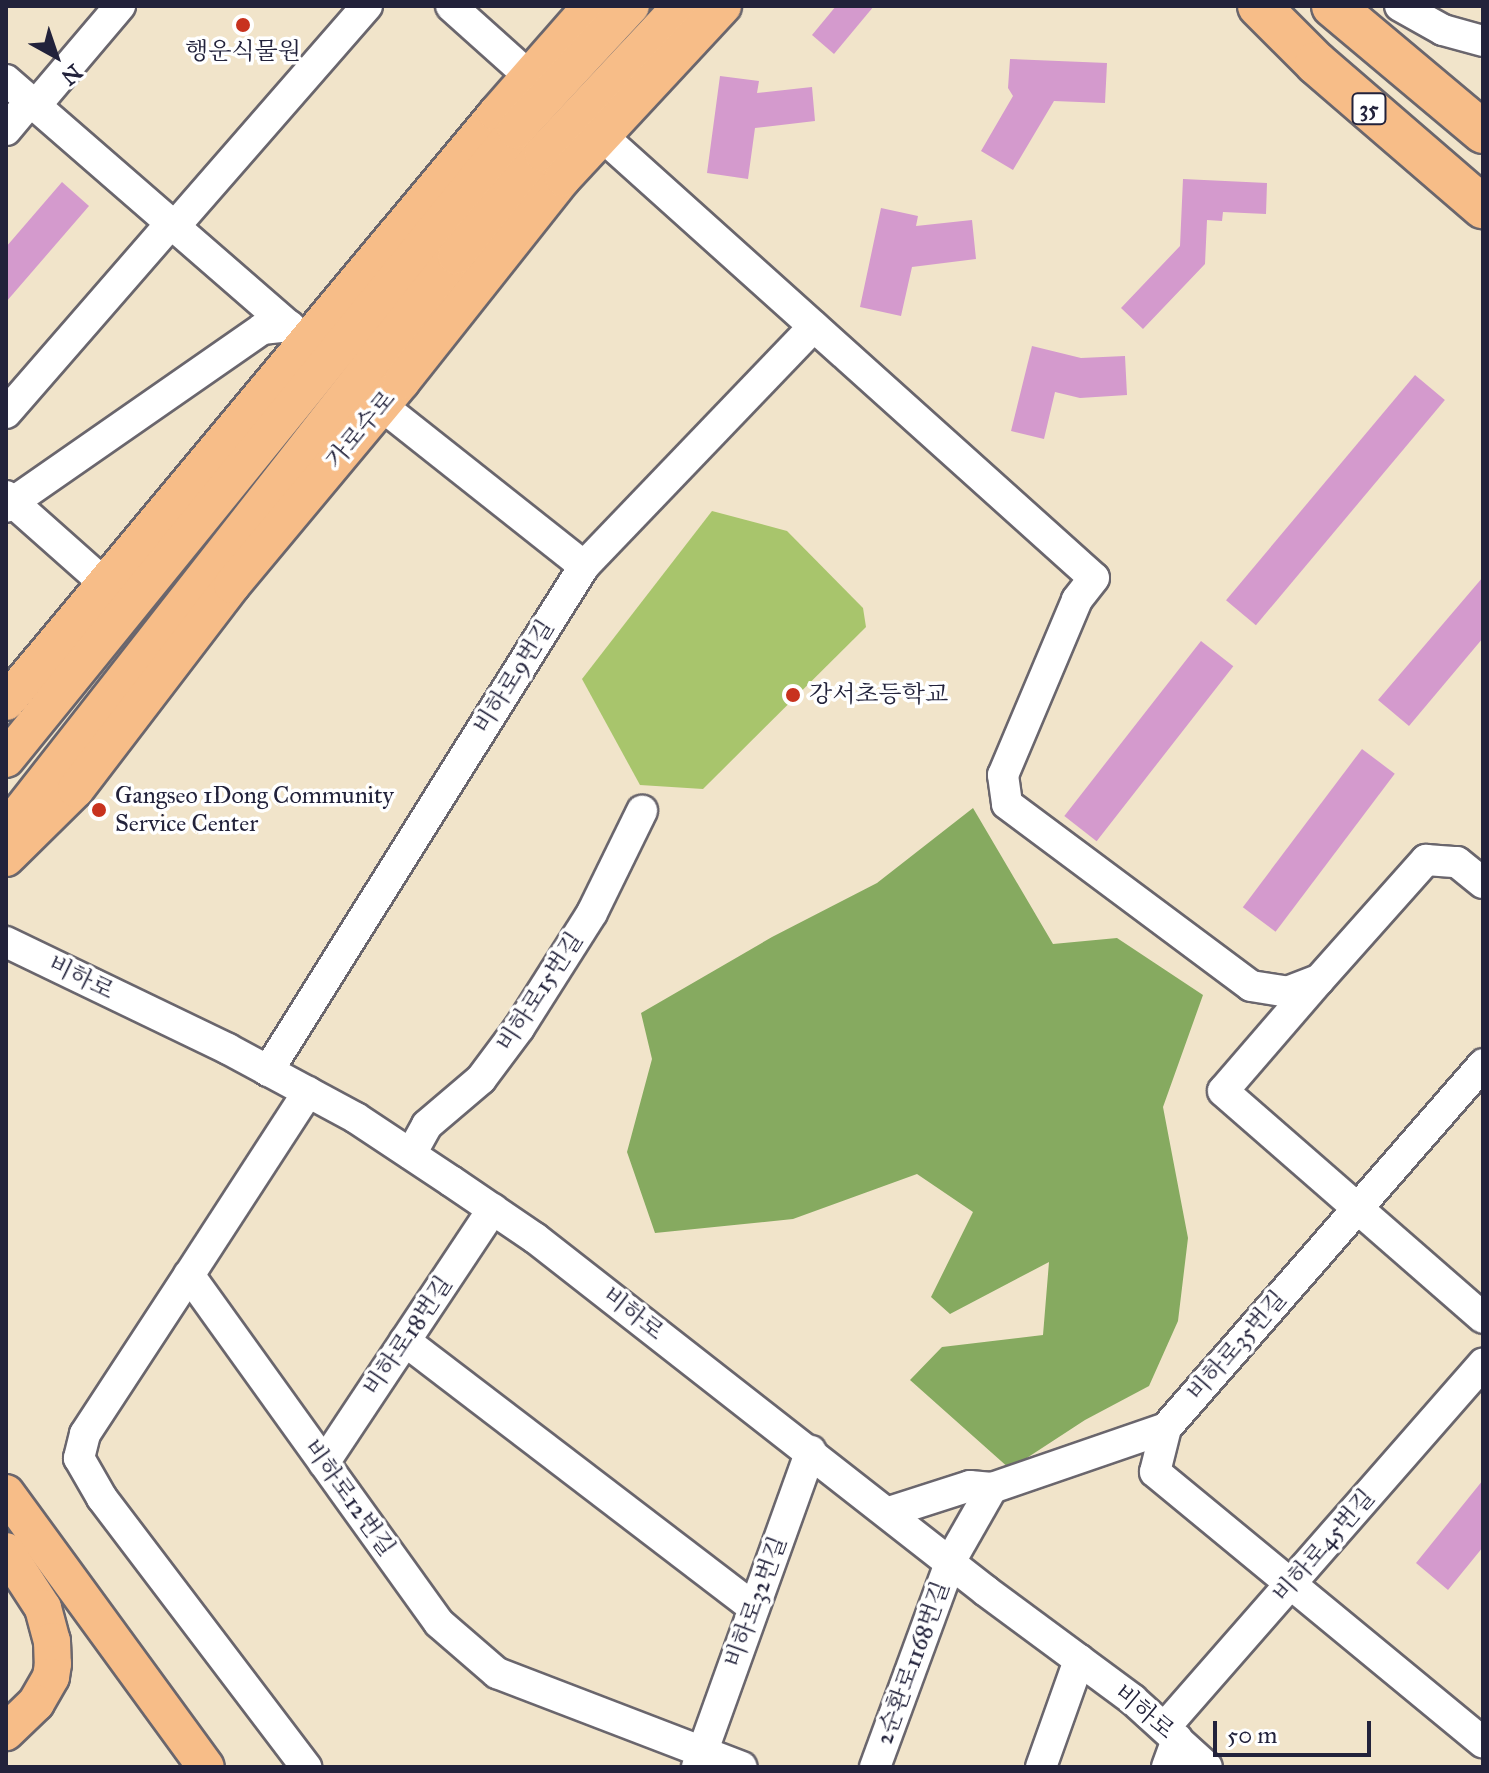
<!DOCTYPE html>
<meta charset="utf-8">
<style>
body{margin:0}
#map{position:relative;width:1489px;height:1773px;overflow:hidden;background:#f1e4ca;font-family:"IM FELL Great Primer","Noto Serif KR",serif}
div>[style]{position:absolute}
.green>*{inset:0;background:#a8c56c}
.forest>*{inset:0;background:#86aa60}
.building>*{inset:0;background:#d49acd;transform-origin:0 0}
.roads{filter:drop-shadow(2px 0 #6a666d) drop-shadow(-2px 0 #6a666d) drop-shadow(0 2px #6a666d) drop-shadow(0 -2px #6a666d)}
.minor>*{height:30px;margin:-15px;padding:0 15px;transform-origin:15px;border-radius:15px;background:#fff}
.major>*{height:36px;margin:-18px;padding:0 18px;transform-origin:18px;border-radius:18px;background:#f7bd88}
.highway>*{height:42px;margin:-21px;padding:0 21px;transform-origin:21px;border-radius:21px;background:#f7bd88}
.dots>*{width:22px;height:22px;translate:-50% -50%;box-sizing:border-box;border:4px solid #fff;border-radius:50%}
span{translate:-50% -50%;white-space:nowrap;text-align:center;line-height:1.15;-webkit-text-stroke:7px #fff;paint-order:stroke}
.shield-label span{padding:2px 6px;background:#fff;border:2px solid;border-radius:6px;-webkit-text-stroke-width:0}
.shield-label{font-size:22px;color:#22223b;font-weight:700}
.poi-label{font-size:24px;color:#22223b}
.left{translate:0 -50%;text-align:left}
.street-label{font-size:24px;color:#22223b}
.frame{position:absolute;inset:0;border:8px solid #22223b;pointer-events:none}
.north{position:absolute;left:16px;top:16px;width:80px;height:80px;-webkit-text-stroke:6px #fff;paint-order:stroke;rotate:140deg;font-size:22px;font-weight:700;line-height:32px;text-align:center;color:#22223b}
.north::after{content:'';display:block;margin:auto;width:28px;height:36px;background:#22223b;clip-path:polygon(50% 0,100% 100%,50% 72%,0 100%)}
.scale{position:absolute;left:1213px;top:1721px;width:158px;height:36px;box-sizing:border-box;border:4px solid #22223b;border-top:0;padding-left:10px;font-size:24px;line-height:28px;white-space:nowrap;color:#22223b;-webkit-text-stroke:6px #fff;paint-order:stroke}
</style>
<div id="map">
<div class="green">
<div style="clip-path:polygon(712px 511px,787px 531px,863px 608px,866px 627px,703px 789px,640px 785px,582px 679px)"></div>
</div>
<div class="forest">
<div style="clip-path:polygon(973px 808px,1053px 944px,1117px 938px,1203px 995px,1163px 1107px,1188px 1238px,1178px 1321px,1149px 1386px,1085px 1420px,1010px 1469px,910px 1380px,942px 1347px,1043px 1335px,1049px 1262px,950px 1314px,931px 1297px,973px 1212px,917px 1174px,793px 1219px,655px 1233px,627px 1152px,652px 1059px,641px 1013px,772px 937px,877px 883px)"></div>
</div>
<div class="building">
<div style="clip-path:polygon(836px 6px,874px 6px,834px 54px,812px 35px)"></div>
<div style="clip-path:polygon(1010px 59px,1107px 63px,1105px 103px,1054px 101px,1013px 170px,981px 151px,1013px 96px,1008px 88px)"></div>
<div style="clip-path:polygon(720px 76px,759px 81px,757px 93px,812px 87px,815px 121px,755px 128px,748px 179px,707px 173px)"></div>
<div style="clip-path:polygon(1183px 179px,1267px 183px,1266px 214px,1223px 212px,1222px 221px,1207px 220px,1205px 264px,1143px 329px,1121px 308px,1180px 246px)"></div>
<div style="clip-path:polygon(62px 182px,89px 206px,6px 302px,6px 247px)"></div>
<div style="clip-path:polygon(881px 208px,918px 216px,916px 226px,972px 220px,976px 259px,912px 267px,901px 316px,860px 307px)"></div>
<div style="clip-path:polygon(1032px 346px,1081px 358px,1125px 356px,1127px 395px,1080px 398px,1055px 392px,1044px 439px,1011px 431px)"></div>
<div style="left:1415px;top:375px;width:39px;height:294px;rotate:40deg"></div>
<div style="clip-path:polygon(1483px 577px,1483px 638px,1409px 726px,1378px 700px)"></div>
<div style="left:1201px;top:641px;width:41px;height:222px;rotate:38deg"></div>
<div style="left:1362px;top:749px;width:41px;height:198px;rotate:37deg"></div>
<div style="clip-path:polygon(1483px 1480px,1483px 1547px,1448px 1590px,1416px 1563px)"></div>
</div>
<div class="roads">
<div class="minor">
<div style="left:451px;top:6px;width:105px;rotate:41.9deg"></div>
<div style="left:1400px;top:6px;width:49px;rotate:29.2deg"></div>
<div style="left:1443px;top:30px;width:41px;rotate:15.4deg"></div>
<div style="left:6px;top:80px;width:421px;rotate:41deg"></div>
<div style="left:36px;top:105px;width:130px;rotate:-49.7deg"></div>
<div style="left:6px;top:130px;width:38px;rotate:-50deg"></div>
<div style="left:602px;top:136px;width:661px;rotate:41.94deg"></div>
<div style="left:1094px;top:578px;width:28px;rotate:128deg"></div>
<div style="left:1077px;top:600px;width:190px;rotate:112.9deg"></div>
<div style="left:1003px;top:775px;width:29px;rotate:82deg"></div>
<div style="left:1007px;top:804px;width:304px;rotate:36.7deg"></div>
<div style="left:1251px;top:986px;width:36px;rotate:9deg"></div>
<div style="left:1287px;top:992px;width:34px;rotate:-21deg"></div>
<div style="left:1319px;top:980px;width:161px;rotate:-48.3deg"></div>
<div style="left:1426px;top:860px;width:31px;rotate:4deg"></div>
<div style="left:1457px;top:862px;width:33px;rotate:39deg"></div>
<div style="left:175px;top:226px;width:292px;rotate:-48.9deg"></div>
<div style="left:382px;top:406px;width:258px;rotate:38.4deg"></div>
<div style="left:6px;top:413px;width:252px;rotate:-49deg"></div>
<div style="left:6px;top:496px;width:132px;rotate:41.6deg"></div>
<div style="left:6px;top:507px;width:312px;rotate:-34.8deg"></div>
<div style="left:262px;top:329px;width:28px;rotate:-6deg"></div>
<div style="left:6px;top:942px;width:246px;rotate:25.7deg"></div>
<div style="left:228px;top:1049px;width:145px;rotate:28.3deg"></div>
<div style="left:356px;top:1118px;width:114px;rotate:33.6deg"></div>
<div style="left:451px;top:1181px;width:102px;rotate:34.2deg"></div>
<div style="left:535px;top:1238px;width:573px;rotate:38.05deg"></div>
<div style="left:986px;top:1591px;width:182px;rotate:36.5deg"></div>
<div style="left:1132px;top:1699px;width:101px;rotate:42.2deg"></div>
<div style="left:1318px;top:981px;width:145px;rotate:130.8deg"></div>
<div style="left:1223px;top:1091px;width:345px;rotate:41.1deg"></div>
<div style="left:268px;top:1071px;width:596px;rotate:-57.96deg"></div>
<div style="left:584px;top:566px;width:332px;rotate:-46.2deg"></div>
<div style="left:308px;top:1092px;width:218px;rotate:123deg"></div>
<div style="left:189px;top:1275px;width:428px;rotate:54.3deg"></div>
<div style="left:439px;top:1623px;width:77px;rotate:40.8deg"></div>
<div style="left:497px;top:1673px;width:262px;rotate:21deg"></div>
<div style="left:411px;top:1154px;width:33px;rotate:-61deg"></div>
<div style="left:427px;top:1125px;width:71px;rotate:-40.4deg"></div>
<div style="left:481px;top:1079px;width:64px;rotate:-53.3deg"></div>
<div style="left:519px;top:1028px;width:136px;rotate:-57.6deg"></div>
<div style="left:592px;top:913px;width:114px;rotate:-63.9deg"></div>
<div style="left:189px;top:1275px;width:190px;rotate:123.2deg"></div>
<div style="left:85px;top:1434px;width:25px;rotate:104deg"></div>
<div style="left:79px;top:1458px;width:46px;rotate:60.1deg"></div>
<div style="left:102px;top:1498px;width:338px;rotate:52.8deg"></div>
<div style="left:405px;top:1341px;width:439px;rotate:37.4deg"></div>
<div style="left:1166px;top:1428px;width:45px;rotate:104deg"></div>
<div style="left:1155px;top:1472px;width:425px;rotate:39.5deg"></div>
<div style="left:324px;top:1463px;width:305px;rotate:-56.4deg"></div>
<div style="left:889px;top:1512px;width:85px;rotate:-17.8deg"></div>
<div style="left:970px;top:1486px;width:22px;rotate:5deg"></div>
<div style="left:1165px;top:1727px;width:483px;rotate:-48.8deg"></div>
<div style="left:697px;top:1767px;width:336px;rotate:-70.2deg"></div>
<div style="left:875px;top:1767px;width:221px;rotate:-69.8deg"></div>
<div style="left:951px;top:1560px;width:83px;rotate:-60.3deg"></div>
<div style="left:992px;top:1488px;width:184px;rotate:-19deg"></div>
<div style="left:1166px;top:1428px;width:483px;rotate:-48.9deg"></div>
<div style="left:1041px;top:1767px;width:114px;rotate:-70.4deg"></div>
<div style="left:1167px;top:1767px;width:30px;rotate:-70deg"></div>
</div>
<div class="major">
<div style="left:6px;top:702px;width:767px;rotate:-50.18deg"></div>
<div style="left:497px;top:113px;width:142px;rotate:-48.7deg"></div>
<div style="left:6px;top:759px;width:810px;rotate:-50.96deg"></div>
<div style="left:516px;top:130px;width:169px;rotate:-47.2deg"></div>
<div style="left:6px;top:830px;width:729px;rotate:-51.9deg"></div>
<div style="left:456px;top:256px;width:135px;rotate:-49.8deg"></div>
<div style="left:543px;top:153px;width:202px;rotate:-46.8deg"></div>
<div style="left:6px;top:858px;width:98px;rotate:-44.6deg"></div>
<div style="left:76px;top:789px;width:257px;rotate:-52.6deg"></div>
<div style="left:232px;top:585px;width:266px;rotate:-50.2deg"></div>
<div style="left:402px;top:381px;width:259px;rotate:-51.6deg"></div>
<div style="left:563px;top:178px;width:235px;rotate:-47.1deg"></div>
<div style="left:6px;top:1493px;width:339px;rotate:53.9deg"></div>
<div style="left:6px;top:1551px;width:68px;rotate:57deg"></div>
<div style="left:43px;top:1608px;width:34px;rotate:75deg"></div>
<div style="left:52px;top:1641px;width:23px;rotate:88deg"></div>
<div style="left:53px;top:1664px;width:13px;rotate:99deg"></div>
<div style="left:51px;top:1677px;width:30px;rotate:120deg"></div>
<div style="left:36px;top:1703px;width:42px;rotate:136deg"></div>
</div>
<div class="highway">
<div style="left:1259px;top:6px;width:81px;rotate:45deg"></div>
<div style="left:1316px;top:63px;width:221px;rotate:40.8deg"></div>
<div style="left:1333px;top:6px;width:196px;rotate:40deg"></div>
</div>
</div>
<div class="dots">
<div style="left:243px;top:25px;background:#c8321e"></div>
<div style="left:793px;top:695px;background:#c8321e"></div>
<div style="left:99px;top:810px;background:#c8321e"></div>
</div>
<div class="shield-label">
<span style="left:1369px;top:109px">35</span>
</div>
<div class="poi-label">
<span style="left:243px;top:52px">행운식물원</span>
<span class="left" style="left:809px;top:695px">강서초등학교</span>
<span class="left" style="left:115px;top:810px">Gangseo 1Dong Community<br>Service Center</span>
</div>
<div class="street-label">
<span style="left:361px;top:430px;rotate:-50deg">가로수로</span>
<span style="left:514px;top:677px;rotate:-58deg">비하로9번길</span>
<span style="left:81px;top:978px;rotate:26deg">비하로</span>
<span style="left:540px;top:992px;rotate:-57deg">비하로15번길</span>
<span style="left:633px;top:1314px;rotate:38deg">비하로</span>
<span style="left:408px;top:1336px;rotate:-56deg">비하로18번길</span>
<span style="left:1237px;top:1346px;rotate:-49deg">비하로35번길</span>
<span style="left:349px;top:1498px;rotate:54deg">비하로12번길</span>
<span style="left:1324px;top:1546px;rotate:-49deg">비하로45번길</span>
<span style="left:756px;top:1602px;rotate:-70deg">비하로32번길</span>
<span style="left:913px;top:1663px;rotate:-70deg">2순환로1168번길</span>
<span style="left:1144px;top:1712px;rotate:40deg">비하로</span>
</div>
<div class="frame"></div>
<div class="north">N</div>
<div class="scale">50 m</div>
</div>
